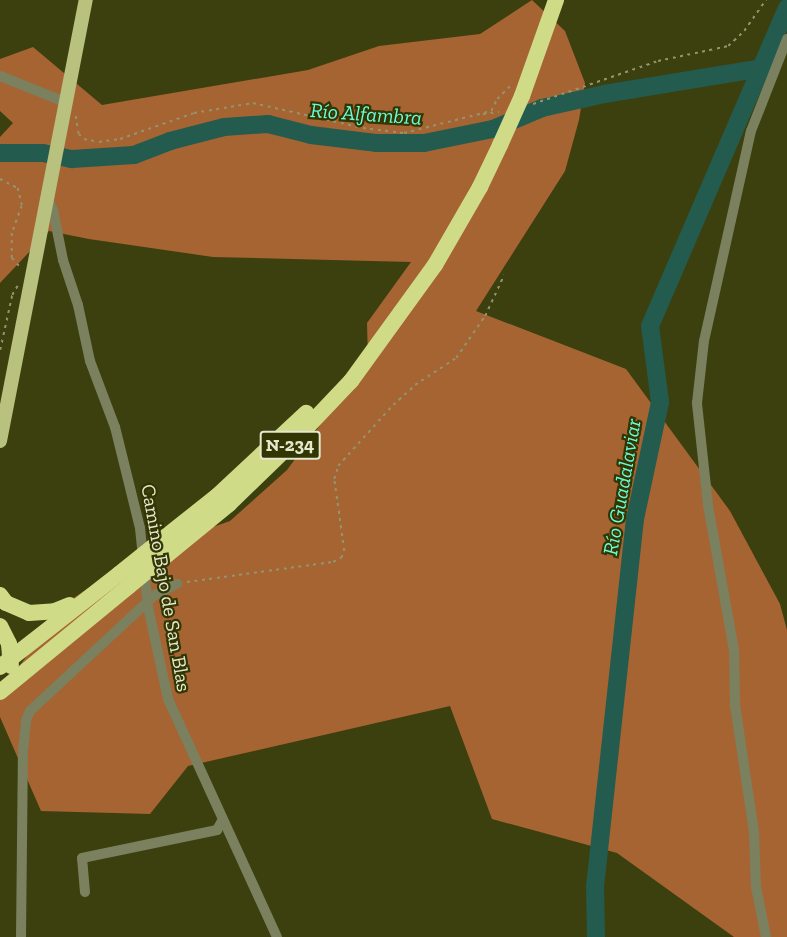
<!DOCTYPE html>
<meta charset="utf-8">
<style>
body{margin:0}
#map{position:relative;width:787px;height:937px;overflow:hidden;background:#3c400e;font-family:"Zilla Slab",serif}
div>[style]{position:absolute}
.forest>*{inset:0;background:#a66433}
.river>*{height:18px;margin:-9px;padding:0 9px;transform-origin:9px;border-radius:9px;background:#235c4e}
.path>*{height:1.5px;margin-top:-0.75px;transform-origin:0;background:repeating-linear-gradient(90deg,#91956f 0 3px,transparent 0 7.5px)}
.minor>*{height:10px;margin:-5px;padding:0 5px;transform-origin:5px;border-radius:5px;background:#7b805f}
.major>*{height:14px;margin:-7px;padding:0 7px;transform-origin:7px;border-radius:7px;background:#b8c17d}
.highway>*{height:16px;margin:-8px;padding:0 8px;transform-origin:8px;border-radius:8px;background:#d0db88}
.highway-bridge>*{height:16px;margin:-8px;padding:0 8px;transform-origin:8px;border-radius:8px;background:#d0db88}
span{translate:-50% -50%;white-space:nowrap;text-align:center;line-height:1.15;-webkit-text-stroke:4.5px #323602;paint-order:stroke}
.shield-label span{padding:2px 4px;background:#323602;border:2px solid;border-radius:4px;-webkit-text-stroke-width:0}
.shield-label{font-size:18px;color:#e4e8ce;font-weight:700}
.street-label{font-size:20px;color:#e4e8ce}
.water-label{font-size:21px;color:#69fcd9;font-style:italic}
</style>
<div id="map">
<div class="forest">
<div style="clip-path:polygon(532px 0,565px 31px,585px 83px,579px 120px,565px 171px,476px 311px,626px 369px,730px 511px,780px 604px,787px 630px,787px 937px,734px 937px,617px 853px,492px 819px,450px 706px,188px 766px,150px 814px,41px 811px,0 717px,0 692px,66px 603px,144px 551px,230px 521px,287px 470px,368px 360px,367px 323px,411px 262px,213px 257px,89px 239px,49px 231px,0 283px,0 137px,13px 123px,0 111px,0 59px,33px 47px,102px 105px,308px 70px,379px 46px,480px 34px)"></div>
</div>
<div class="river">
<div style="left:0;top:153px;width:43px"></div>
<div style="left:43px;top:153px;width:30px;rotate:12deg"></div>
<div style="left:72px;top:159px;width:62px;rotate:-3.7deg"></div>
<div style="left:134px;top:155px;width:39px;rotate:-21deg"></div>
<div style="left:170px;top:141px;width:56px;rotate:-14.5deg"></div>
<div style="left:224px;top:127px;width:44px;rotate:-3.9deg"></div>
<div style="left:268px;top:124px;width:44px;rotate:14.3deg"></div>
<div style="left:311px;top:135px;width:65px;rotate:7deg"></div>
<div style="left:376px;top:143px;width:48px"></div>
<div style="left:424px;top:143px;width:70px;rotate:-11.5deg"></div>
<div style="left:493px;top:129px;width:53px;rotate:-23.2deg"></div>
<div style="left:542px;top:108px;width:64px;rotate:-12.7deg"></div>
<div style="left:604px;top:94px;width:160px;rotate:-9.3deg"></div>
<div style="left:596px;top:937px;width:50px;rotate:-91.1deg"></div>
<div style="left:595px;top:887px;width:370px;rotate:-83.8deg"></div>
<div style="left:635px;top:519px;width:120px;rotate:-77.9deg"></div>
<div style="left:660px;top:402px;width:77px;rotate:-97.5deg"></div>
<div style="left:650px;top:326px;width:346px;rotate:-66.7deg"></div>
</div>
<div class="path">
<div style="left:533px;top:104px;width:132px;rotate:-19deg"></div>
<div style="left:658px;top:61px;width:72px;rotate:-12.1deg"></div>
<div style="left:728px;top:46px;width:22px;rotate:-43deg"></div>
<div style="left:744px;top:31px;width:38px;rotate:-55deg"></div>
<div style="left:483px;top:114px;width:16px;rotate:-7deg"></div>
<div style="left:76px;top:116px;width:18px;rotate:81deg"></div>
<div style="left:79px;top:134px;width:7px;rotate:45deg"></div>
<div style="left:84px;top:139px;width:15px;rotate:11deg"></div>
<div style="left:99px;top:142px;width:21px;rotate:-8deg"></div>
<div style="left:120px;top:139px;width:78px;rotate:-19.4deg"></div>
<div style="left:194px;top:113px;width:60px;rotate:-9.6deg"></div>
<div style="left:253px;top:103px;width:113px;rotate:12.8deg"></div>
<div style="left:363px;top:128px;width:41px;rotate:7deg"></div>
<div style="left:404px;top:133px;width:90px;rotate:-14.2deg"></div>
<div style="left:491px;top:111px;width:13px;rotate:-63deg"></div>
<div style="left:497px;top:99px;width:20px;rotate:-45deg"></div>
<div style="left:0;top:179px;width:20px;rotate:27deg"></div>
<div style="left:18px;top:188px;width:18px;rotate:77deg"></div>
<div style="left:22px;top:206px;width:29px;rotate:110deg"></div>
<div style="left:12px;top:233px;width:25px;rotate:90deg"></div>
<div style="left:12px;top:258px;width:12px;rotate:48deg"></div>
<div style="left:0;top:350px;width:56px;rotate:-77.7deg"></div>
<div style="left:12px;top:295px;width:12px;rotate:-59deg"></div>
<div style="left:187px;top:582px;width:147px;rotate:-7.8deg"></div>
<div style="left:333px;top:562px;width:9px;rotate:-27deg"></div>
<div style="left:341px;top:558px;width:8px;rotate:-67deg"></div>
<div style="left:344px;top:551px;width:73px;rotate:-97.9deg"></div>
<div style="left:334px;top:479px;width:14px;rotate:-73deg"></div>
<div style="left:338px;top:466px;width:82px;rotate:-48deg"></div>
<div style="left:393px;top:405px;width:30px;rotate:-42deg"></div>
<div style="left:415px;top:385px;width:49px;rotate:-33.4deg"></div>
<div style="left:456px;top:358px;width:51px;rotate:-55.4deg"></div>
<div style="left:485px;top:316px;width:45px;rotate:-65.1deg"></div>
</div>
<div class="minor">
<div style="left:0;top:76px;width:70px;rotate:21.8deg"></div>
<div style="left:47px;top:197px;width:14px;rotate:65deg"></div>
<div style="left:53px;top:210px;width:51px;rotate:78.7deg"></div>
<div style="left:63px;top:260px;width:47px;rotate:71.6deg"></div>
<div style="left:78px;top:305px;width:57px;rotate:77.9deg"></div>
<div style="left:90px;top:361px;width:71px;rotate:69.3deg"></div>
<div style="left:115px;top:427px;width:104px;rotate:76.1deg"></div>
<div style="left:140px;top:528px;width:79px;rotate:84.2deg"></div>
<div style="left:148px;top:607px;width:94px;rotate:77.7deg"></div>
<div style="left:168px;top:699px;width:262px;rotate:65.4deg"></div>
<div style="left:85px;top:892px;width:34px;rotate:-95deg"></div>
<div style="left:82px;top:858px;width:138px;rotate:-11.7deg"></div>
<div style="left:217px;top:830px;width:10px;rotate:-61deg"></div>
<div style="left:21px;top:937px;width:186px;rotate:-89.4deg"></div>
<div style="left:23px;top:751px;width:31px;rotate:-84deg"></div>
<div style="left:26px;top:720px;width:10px;rotate:-66deg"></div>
<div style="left:30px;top:711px;width:171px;rotate:-42.9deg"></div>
<div style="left:155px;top:595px;width:25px;rotate:-27deg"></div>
<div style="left:766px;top:937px;width:51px;rotate:-101.3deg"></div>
<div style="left:756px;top:887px;width:55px;rotate:-92.1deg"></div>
<div style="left:754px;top:832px;width:128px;rotate:-98.5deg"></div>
<div style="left:735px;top:705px;width:55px;rotate:-91deg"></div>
<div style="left:734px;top:650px;width:147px;rotate:-100.2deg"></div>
<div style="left:708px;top:505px;width:103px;rotate:-96.2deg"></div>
<div style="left:697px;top:403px;width:62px;rotate:-83.6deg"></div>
<div style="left:704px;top:341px;width:215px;rotate:-77.4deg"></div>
<div style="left:751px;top:131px;width:99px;rotate:-68.6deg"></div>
</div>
<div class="major">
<div style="left:0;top:441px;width:449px;rotate:-79deg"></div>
</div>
<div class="highway">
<div style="left:522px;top:96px;width:102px;rotate:-70.5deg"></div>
<div style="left:159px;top:542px;width:74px;rotate:-38.4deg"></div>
<div style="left:217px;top:496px;width:122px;rotate:-43deg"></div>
<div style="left:168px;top:554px;width:79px;rotate:-39.3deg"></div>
<div style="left:229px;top:504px;width:91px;rotate:-44.1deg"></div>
<div style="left:294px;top:441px;width:83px;rotate:-46.5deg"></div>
<div style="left:351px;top:381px;width:143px;rotate:-54.1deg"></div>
<div style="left:435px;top:265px;width:90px;rotate:-60deg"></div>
<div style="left:480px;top:187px;width:47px;rotate:-64.5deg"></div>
<div style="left:0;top:595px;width:10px;rotate:53deg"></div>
<div style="left:6px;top:603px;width:25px;rotate:23deg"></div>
<div style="left:29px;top:613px;width:26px;rotate:-4deg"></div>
<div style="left:55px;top:611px;width:16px;rotate:-22deg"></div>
<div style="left:0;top:626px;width:20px;rotate:63deg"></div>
<div style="left:9px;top:644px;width:22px;rotate:85deg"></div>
<div style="left:0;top:667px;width:151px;rotate:-38deg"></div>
<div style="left:0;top:692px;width:167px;rotate:-39.4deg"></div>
</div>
<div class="highway-bridge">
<div style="left:500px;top:145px;width:54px;rotate:-65.8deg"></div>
<div style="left:119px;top:574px;width:51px;rotate:-38.7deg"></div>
<div style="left:129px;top:586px;width:50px;rotate:-39.4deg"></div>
</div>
<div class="shield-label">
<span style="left:290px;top:445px">N-234</span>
</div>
<div class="street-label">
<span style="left:166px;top:588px;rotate:80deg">Camino Bajo de San Blas</span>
</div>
<div class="water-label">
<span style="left:366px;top:114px;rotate:4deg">Río Alfambra</span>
<span style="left:622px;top:487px;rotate:-80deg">Río Guadalaviar</span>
</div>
</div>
